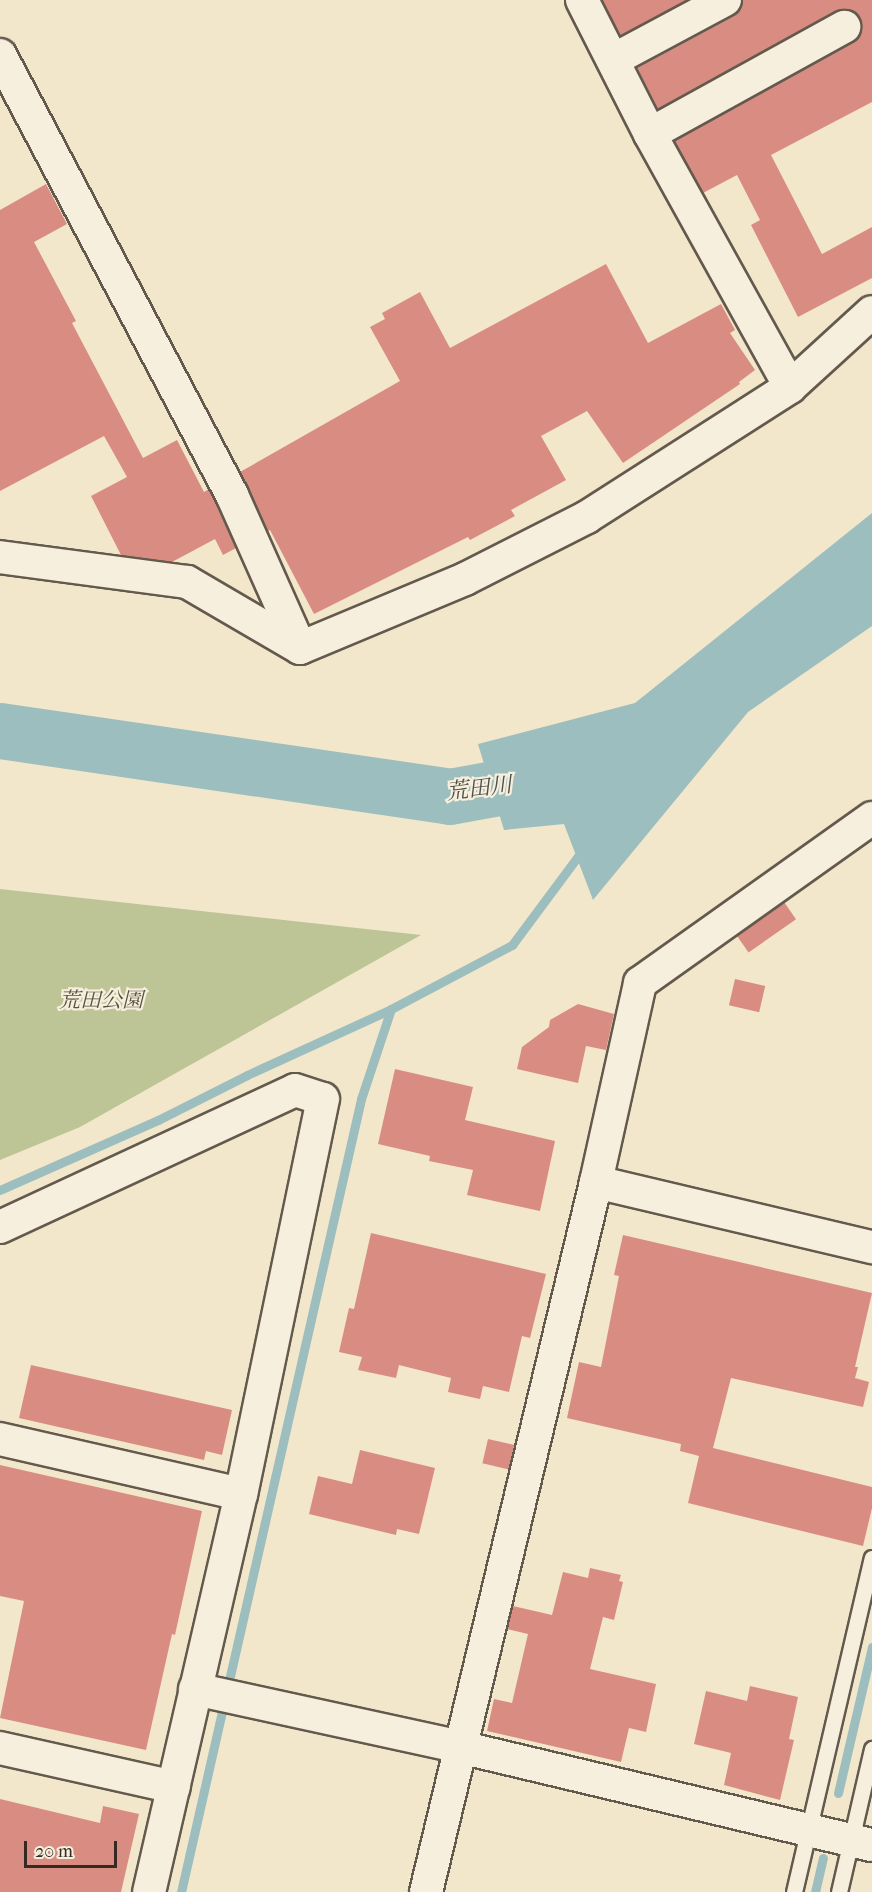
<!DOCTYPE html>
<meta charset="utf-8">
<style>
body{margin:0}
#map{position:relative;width:872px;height:1892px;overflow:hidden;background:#f2e7cb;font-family:"IM FELL French Canon","Noto Serif JP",serif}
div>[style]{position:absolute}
.green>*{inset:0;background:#bdc596}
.water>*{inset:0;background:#9dbebe}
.stream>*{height:9px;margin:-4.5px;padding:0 4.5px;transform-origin:4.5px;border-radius:4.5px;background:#9dbebe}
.river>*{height:56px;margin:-28px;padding:0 28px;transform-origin:28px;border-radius:28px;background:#9dbebe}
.building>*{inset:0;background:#d98d82;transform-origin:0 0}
.roads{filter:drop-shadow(2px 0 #64594d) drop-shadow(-2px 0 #64594d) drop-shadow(0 2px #64594d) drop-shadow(0 -2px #64594d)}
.service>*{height:15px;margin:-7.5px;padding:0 7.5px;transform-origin:7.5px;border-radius:7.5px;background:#f7efdd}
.minor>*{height:32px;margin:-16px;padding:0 16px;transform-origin:16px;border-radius:16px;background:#f7efdd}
span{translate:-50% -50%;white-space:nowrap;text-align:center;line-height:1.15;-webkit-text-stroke:4.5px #f7efdd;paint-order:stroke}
.park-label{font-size:21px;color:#575140;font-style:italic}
.water-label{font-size:22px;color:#4f4f4a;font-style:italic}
.scale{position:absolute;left:24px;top:1841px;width:93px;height:27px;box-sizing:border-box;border:3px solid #352a23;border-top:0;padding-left:8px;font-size:18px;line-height:21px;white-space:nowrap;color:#352a23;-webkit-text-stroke:4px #f7efdd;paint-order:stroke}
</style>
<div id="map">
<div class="green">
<div style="clip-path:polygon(0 889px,421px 935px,80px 1127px,0 1160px)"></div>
</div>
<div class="water">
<div style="clip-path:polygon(872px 513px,872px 626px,748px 712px,593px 900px,564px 824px,504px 830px,478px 744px,635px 703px)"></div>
</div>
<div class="stream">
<div style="left:0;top:1190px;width:173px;rotate:-23.9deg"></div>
<div style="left:158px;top:1120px;width:100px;rotate:-26.8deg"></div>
<div style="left:247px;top:1075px;width:158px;rotate:-24.6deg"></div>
<div style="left:391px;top:1009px;width:137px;rotate:-27.9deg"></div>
<div style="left:512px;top:945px;width:121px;rotate:-53.4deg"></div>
<div style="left:838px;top:1793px;width:150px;rotate:-76.9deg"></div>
<div style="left:181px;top:1892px;width:813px;rotate:-77.21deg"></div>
<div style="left:361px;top:1099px;width:95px;rotate:-71.6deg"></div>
<div style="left:815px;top:1892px;width:35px;rotate:-77deg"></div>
</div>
<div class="river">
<div style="left:0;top:731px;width:455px;rotate:8.3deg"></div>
<div style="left:450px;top:797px;width:118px;rotate:-10.3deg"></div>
</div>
<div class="building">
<div style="clip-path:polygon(602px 0,687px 0,620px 36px)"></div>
<div style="clip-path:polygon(743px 0,872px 0,872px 102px,771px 155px,822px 254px,872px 227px,872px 278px,798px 317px,751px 225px,760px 220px,737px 175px,703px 193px,674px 141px,853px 43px,859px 37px,862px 28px,859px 18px,853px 11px,845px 9px,835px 11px,658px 109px,637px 68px,734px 16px,741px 9px)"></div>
<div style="clip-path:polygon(46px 184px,67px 224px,34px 242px,76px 321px,72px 323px,143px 458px,177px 440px,204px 492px,209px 489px,236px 548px,223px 555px,215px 539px,172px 562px,121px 555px,91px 496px,127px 477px,104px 436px,0 491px,0 210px)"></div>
<div style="clip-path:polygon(606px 264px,648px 343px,721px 304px,735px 330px,730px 333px,755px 370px,739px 382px,740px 384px,623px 463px,587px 411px,541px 436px,566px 480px,511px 510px,515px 516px,470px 540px,468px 537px,314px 614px,270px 530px,268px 531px,240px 472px,400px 381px,370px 327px,385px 319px,382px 313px,420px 292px,450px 348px)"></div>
<div style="left:784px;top:902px;width:21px;height:58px;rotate:55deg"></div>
<div style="left:735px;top:979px;width:31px;height:27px;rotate:13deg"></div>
<div style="clip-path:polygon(578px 1004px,614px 1014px,606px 1050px,586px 1046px,578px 1083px,517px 1069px,522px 1047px,549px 1027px,550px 1020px)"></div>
<div style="clip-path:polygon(395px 1069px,473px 1087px,465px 1120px,555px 1141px,540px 1211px,467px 1195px,473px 1170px,429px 1161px,430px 1156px,378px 1144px)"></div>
<div style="clip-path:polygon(371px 1233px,546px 1274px,530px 1338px,522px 1336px,509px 1392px,483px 1386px,480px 1399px,448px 1392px,451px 1378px,399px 1365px,396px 1378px,358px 1370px,362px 1357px,339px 1352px,349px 1308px,354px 1309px)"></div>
<div style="clip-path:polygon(623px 1235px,872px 1293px,855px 1367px,858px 1367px,855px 1378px,869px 1382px,863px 1407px,731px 1378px,713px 1448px,872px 1487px,872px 1508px,863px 1546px,688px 1503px,699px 1456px,680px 1451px,681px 1444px,567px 1418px,579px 1362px,601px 1367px,619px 1276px,614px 1275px)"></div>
<div style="clip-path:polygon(31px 1365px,232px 1410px,222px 1455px,206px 1451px,204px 1460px,19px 1418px)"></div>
<div style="left:488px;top:1439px;width:27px;height:25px;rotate:13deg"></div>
<div style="clip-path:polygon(360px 1450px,435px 1468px,419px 1534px,397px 1529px,396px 1535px,309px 1514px,318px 1476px,352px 1484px)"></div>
<div style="clip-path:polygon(0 1465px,202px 1511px,175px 1635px,172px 1634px,146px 1750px,0 1718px,24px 1601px,0 1596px)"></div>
<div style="clip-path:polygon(590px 1568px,621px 1575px,619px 1581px,623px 1582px,614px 1620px,603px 1617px,590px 1669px,656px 1684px,646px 1732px,629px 1728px,621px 1762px,487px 1731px,494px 1699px,512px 1703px,528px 1634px,507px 1629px,513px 1606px,552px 1615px,563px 1572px,588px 1578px)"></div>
<div style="clip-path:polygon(750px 1686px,798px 1697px,789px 1739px,794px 1740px,780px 1800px,724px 1785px,731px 1753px,694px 1744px,706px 1691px,747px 1701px)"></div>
<div style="clip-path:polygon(0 1799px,100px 1823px,103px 1806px,139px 1814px,121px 1892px,0 1892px)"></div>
</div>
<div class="roads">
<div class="service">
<div style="left:794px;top:1892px;width:343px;rotate:-76.9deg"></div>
<div style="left:839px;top:1892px;width:147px;rotate:-77deg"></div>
</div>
<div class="minor">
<div style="left:582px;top:0;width:150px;rotate:63.1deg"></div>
<div style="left:650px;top:134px;width:289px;rotate:61deg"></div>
<div style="left:0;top:55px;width:497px;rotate:62.2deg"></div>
<div style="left:232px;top:495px;width:167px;rotate:66deg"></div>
<div style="left:300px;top:648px;width:131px;rotate:-149.7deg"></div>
<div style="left:187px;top:582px;width:189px;rotate:-172.4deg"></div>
<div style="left:613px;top:60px;width:127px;rotate:-28.2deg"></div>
<div style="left:650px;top:134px;width:222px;rotate:-28.9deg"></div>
<div style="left:300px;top:648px;width:179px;rotate:-22.7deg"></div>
<div style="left:465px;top:579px;width:137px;rotate:-26.9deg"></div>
<div style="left:587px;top:517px;width:241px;rotate:-32.6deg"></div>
<div style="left:790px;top:387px;width:111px;rotate:-42.4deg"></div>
<div style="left:596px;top:1182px;width:284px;rotate:13.3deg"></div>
<div style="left:0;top:1227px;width:325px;rotate:-24.9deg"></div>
<div style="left:295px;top:1090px;width:29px;rotate:18deg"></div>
<div style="left:323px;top:1099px;width:403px;rotate:101.7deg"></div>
<div style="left:241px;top:1494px;width:408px;rotate:103deg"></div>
<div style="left:0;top:1439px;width:247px;rotate:12.9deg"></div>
<div style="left:195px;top:1689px;width:271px;rotate:12.3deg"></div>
<div style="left:460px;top:1747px;width:423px;rotate:13.4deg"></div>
<div style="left:0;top:1748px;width:178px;rotate:12.6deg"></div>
<div style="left:426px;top:1892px;width:730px;rotate:-76.53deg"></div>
<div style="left:596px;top:1182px;width:204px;rotate:-77.5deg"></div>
<div style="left:640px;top:983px;width:285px;rotate:-35.4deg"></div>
</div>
</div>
<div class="park-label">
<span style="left:101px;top:1000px">荒田公園</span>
</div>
<div class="water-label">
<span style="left:479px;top:789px;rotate:-7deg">荒田川</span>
</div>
<div class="scale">20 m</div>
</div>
